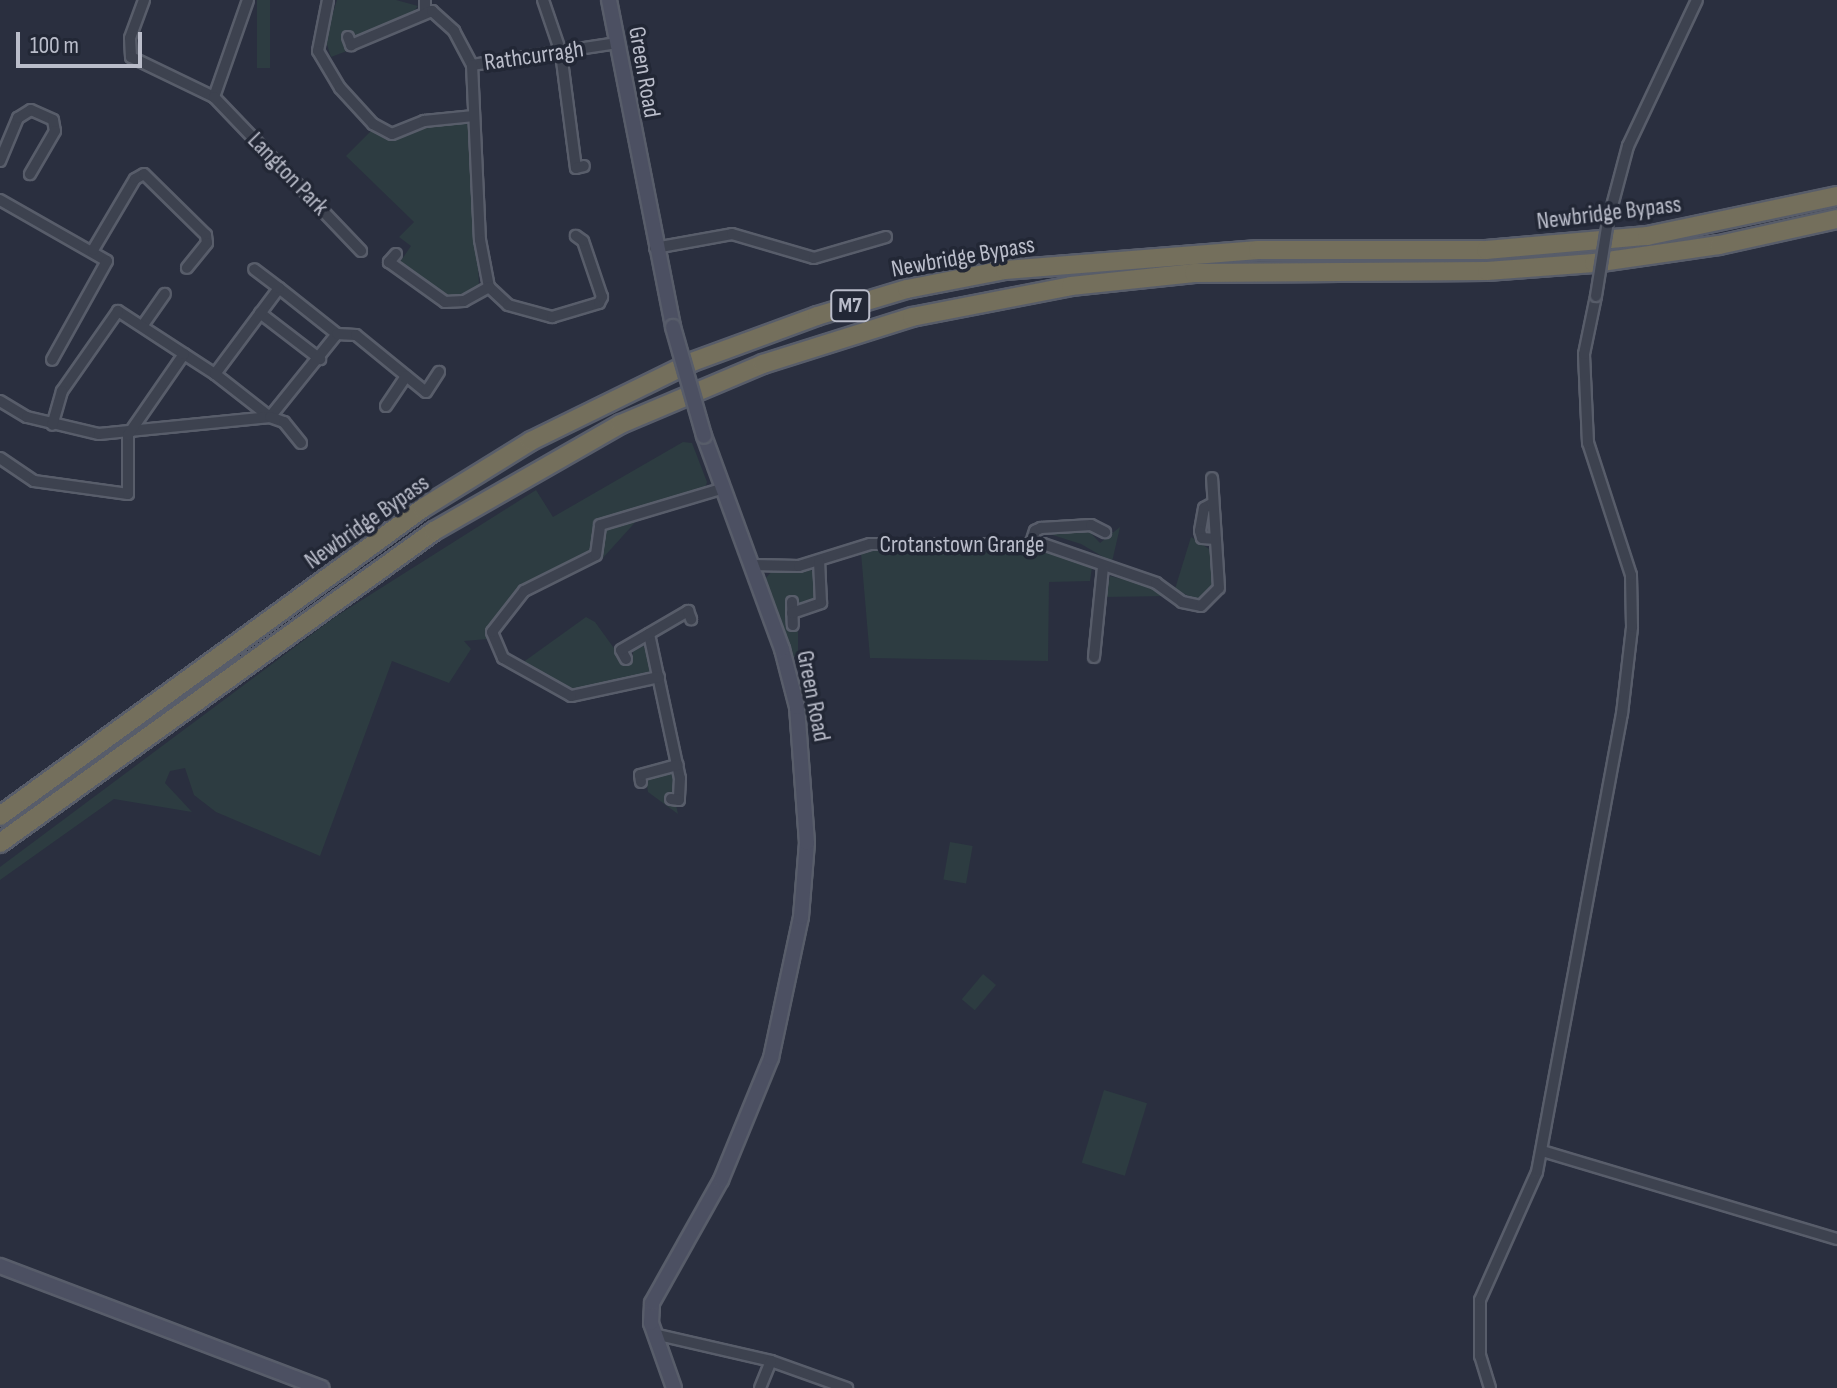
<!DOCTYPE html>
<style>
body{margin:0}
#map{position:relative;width:1837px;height:1388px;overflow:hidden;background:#2a2f3f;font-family:"Sofia Sans Condensed",sans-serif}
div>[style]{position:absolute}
.green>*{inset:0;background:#2d3c41;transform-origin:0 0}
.roads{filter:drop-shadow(2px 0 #585d6a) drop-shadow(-2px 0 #585d6a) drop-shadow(0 2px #585d6a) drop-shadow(0 -2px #585d6a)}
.street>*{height:10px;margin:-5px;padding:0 5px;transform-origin:5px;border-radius:5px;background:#3d424f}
.secondary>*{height:14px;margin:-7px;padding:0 7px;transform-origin:7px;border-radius:7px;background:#4c5062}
.highway>*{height:18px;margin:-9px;padding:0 9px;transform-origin:9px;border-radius:9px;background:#746f5c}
.bridges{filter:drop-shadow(2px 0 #585d6a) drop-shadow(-2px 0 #585d6a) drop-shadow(0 2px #585d6a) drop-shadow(0 -2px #585d6a)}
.street-bridge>*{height:10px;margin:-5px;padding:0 5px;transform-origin:5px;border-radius:5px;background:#3d424f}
.secondary-bridge>*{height:14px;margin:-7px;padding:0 7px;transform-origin:7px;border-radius:7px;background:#4c5062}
span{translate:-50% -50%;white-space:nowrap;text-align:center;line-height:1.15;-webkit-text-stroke:7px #222735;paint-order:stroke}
.shield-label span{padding:2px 6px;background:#222735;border:2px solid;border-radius:6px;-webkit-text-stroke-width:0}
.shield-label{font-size:22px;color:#babdca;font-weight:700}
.street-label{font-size:24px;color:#babdca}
.scale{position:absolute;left:16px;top:32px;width:126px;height:36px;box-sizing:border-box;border:4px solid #babdca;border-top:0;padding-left:10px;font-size:24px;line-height:28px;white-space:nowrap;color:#babdca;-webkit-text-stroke:6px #222735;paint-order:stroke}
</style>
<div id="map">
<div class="green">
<div style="left:257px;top:0;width:13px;height:68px"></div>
<div style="clip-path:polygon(337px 0,396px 0,418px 6px,409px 17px,358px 37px,351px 30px,341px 33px,347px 51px,331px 57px,325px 38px)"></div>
<div style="clip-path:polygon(464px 121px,472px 130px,479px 285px,460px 296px,444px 296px,400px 262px,411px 246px,399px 237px,414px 222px,346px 156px,373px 129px,377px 133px)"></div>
<div style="clip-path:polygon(683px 442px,692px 443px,707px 482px,704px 492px,595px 523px,593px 551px,521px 588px,488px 630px,488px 639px,464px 641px,471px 649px,449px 683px,392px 661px,320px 856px,216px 812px,194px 795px,185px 768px,170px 771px,165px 783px,192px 812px,114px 799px,0 880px,0 867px,335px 617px,536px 490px,553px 517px)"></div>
<div style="clip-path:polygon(640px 517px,602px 559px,600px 557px,602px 529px)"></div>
<div style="clip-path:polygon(1120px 527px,1112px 562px,1081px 544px,1043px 532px,1087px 529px,1100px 543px)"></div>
<div style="clip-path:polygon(1191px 537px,1212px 551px,1213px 586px,1196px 600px,1175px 589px)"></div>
<div style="clip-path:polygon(900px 546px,1047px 549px,1092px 567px,1090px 581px,1049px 582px,1048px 661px,870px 658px,861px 553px)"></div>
<div style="clip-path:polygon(810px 569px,817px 576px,817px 600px,800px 608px,797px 601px,790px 601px,790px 628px,798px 629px,798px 656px,792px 658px,765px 579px,773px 570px)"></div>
<div style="clip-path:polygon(1110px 576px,1155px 587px,1167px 596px,1106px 597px)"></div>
<div style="clip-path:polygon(586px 617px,595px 622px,624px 662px,632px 658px,634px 647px,646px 646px,651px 671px,575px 693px,522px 663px)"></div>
<div style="clip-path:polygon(669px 771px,675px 774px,675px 792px,668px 794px,667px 802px,676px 805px,678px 814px,648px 792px,646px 780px)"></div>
<div style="left:950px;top:842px;width:23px;height:38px;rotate:10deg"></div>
<div style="left:983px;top:974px;width:17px;height:33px;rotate:40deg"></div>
<div style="left:1104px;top:1090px;width:45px;height:76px;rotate:17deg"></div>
</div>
<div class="roads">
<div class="street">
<div style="left:144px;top:0;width:40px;rotate:110.2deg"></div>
<div style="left:130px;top:38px;width:19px;rotate:87deg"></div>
<div style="left:131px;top:57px;width:92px;rotate:25.7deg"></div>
<div style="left:248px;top:0;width:103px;rotate:109.3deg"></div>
<div style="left:214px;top:97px;width:213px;rotate:46.3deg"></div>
<div style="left:328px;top:0;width:52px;rotate:101.1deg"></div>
<div style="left:318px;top:51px;width:43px;rotate:59.3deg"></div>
<div style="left:340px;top:88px;width:49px;rotate:47.5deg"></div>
<div style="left:373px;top:124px;width:21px;rotate:28deg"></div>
<div style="left:392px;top:134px;width:35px;rotate:-22deg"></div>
<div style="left:424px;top:121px;width:50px;rotate:-5.7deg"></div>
<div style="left:425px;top:0;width:12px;rotate:90deg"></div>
<div style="left:543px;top:0;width:56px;rotate:71.2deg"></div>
<div style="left:561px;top:53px;width:116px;rotate:82.6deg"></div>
<div style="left:576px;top:168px;width:8px;rotate:-14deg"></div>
<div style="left:348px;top:37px;width:9px;rotate:69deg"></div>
<div style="left:351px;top:45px;width:88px;rotate:-22.8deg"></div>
<div style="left:432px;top:11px;width:30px;rotate:42deg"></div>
<div style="left:454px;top:31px;width:38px;rotate:62deg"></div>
<div style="left:472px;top:65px;width:147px;rotate:-8.6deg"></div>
<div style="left:472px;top:65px;width:175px;rotate:87.4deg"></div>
<div style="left:480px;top:240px;width:48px;rotate:79.2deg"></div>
<div style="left:489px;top:287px;width:26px;rotate:43deg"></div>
<div style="left:508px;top:305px;width:46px;rotate:15.3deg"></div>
<div style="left:552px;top:317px;width:49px;rotate:-16.6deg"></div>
<div style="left:599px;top:303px;width:7px;rotate:-63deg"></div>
<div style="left:602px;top:297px;width:59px;rotate:-108.7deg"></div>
<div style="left:583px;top:241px;width:9px;rotate:-144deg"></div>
<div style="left:0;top:161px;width:47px;rotate:-67.3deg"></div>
<div style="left:18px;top:118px;width:15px;rotate:-32deg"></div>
<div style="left:31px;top:110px;width:24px;rotate:24deg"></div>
<div style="left:53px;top:120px;width:11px;rotate:80deg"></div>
<div style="left:55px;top:131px;width:50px;rotate:120.2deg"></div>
<div style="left:0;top:200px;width:123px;rotate:29.7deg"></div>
<div style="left:107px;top:261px;width:113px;rotate:119.1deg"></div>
<div style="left:1608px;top:221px;width:78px;rotate:-75.1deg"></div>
<div style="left:1628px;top:146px;width:161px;rotate:-64.7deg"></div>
<div style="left:655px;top:248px;width:78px;rotate:-10.3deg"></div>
<div style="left:732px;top:234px;width:85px;rotate:16.3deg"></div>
<div style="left:814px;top:258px;width:75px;rotate:-16.3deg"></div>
<div style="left:93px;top:250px;width:82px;rotate:-59.4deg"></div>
<div style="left:135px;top:179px;width:10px;rotate:-29deg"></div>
<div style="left:144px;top:174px;width:87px;rotate:44.5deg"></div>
<div style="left:206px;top:235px;width:8px;rotate:83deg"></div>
<div style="left:207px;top:243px;width:32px;rotate:129deg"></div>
<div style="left:396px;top:254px;width:11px;rotate:131deg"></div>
<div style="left:389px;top:262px;width:69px;rotate:35.5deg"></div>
<div style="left:445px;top:302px;width:19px;rotate:-3deg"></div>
<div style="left:464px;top:301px;width:29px;rotate:-29deg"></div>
<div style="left:279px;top:288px;width:74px;rotate:38.4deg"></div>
<div style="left:260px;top:313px;width:76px;rotate:37.5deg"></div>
<div style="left:143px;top:325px;width:38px;rotate:-55deg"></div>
<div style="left:184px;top:354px;width:37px;rotate:33deg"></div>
<div style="left:215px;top:374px;width:107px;rotate:-53.3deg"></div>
<div style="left:279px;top:288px;width:31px;rotate:-143deg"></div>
<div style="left:215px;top:374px;width:70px;rotate:38deg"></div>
<div style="left:270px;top:417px;width:107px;rotate:-51.1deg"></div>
<div style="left:337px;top:334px;width:19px;rotate:3deg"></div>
<div style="left:356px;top:335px;width:90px;rotate:39.2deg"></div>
<div style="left:426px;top:392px;width:24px;rotate:-57deg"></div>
<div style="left:0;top:401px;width:31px;rotate:31deg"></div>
<div style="left:27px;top:417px;width:74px;rotate:13.3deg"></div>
<div style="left:99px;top:434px;width:172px;rotate:-5.7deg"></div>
<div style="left:270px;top:417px;width:15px;rotate:20deg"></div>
<div style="left:284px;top:422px;width:27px;rotate:51deg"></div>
<div style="left:386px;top:406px;width:36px;rotate:-56deg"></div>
<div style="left:0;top:458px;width:41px;rotate:34.1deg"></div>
<div style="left:34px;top:481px;width:95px;rotate:7.9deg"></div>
<div style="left:128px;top:494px;width:59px;rotate:-90deg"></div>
<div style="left:128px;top:435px;width:98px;rotate:-55.3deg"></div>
<div style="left:184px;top:354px;width:79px;rotate:-146.9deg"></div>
<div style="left:118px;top:311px;width:98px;rotate:125deg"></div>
<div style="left:62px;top:391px;width:35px;rotate:106deg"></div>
<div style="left:1213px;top:503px;width:10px;rotate:151deg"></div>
<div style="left:1204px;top:508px;width:23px;rotate:100deg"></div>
<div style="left:1200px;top:531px;width:7px;rotate:74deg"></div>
<div style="left:1202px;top:538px;width:14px;rotate:4deg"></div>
<div style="left:1031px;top:543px;width:13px;rotate:-72deg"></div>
<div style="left:1035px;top:531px;width:7px;rotate:-27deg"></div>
<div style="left:1041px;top:528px;width:50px;rotate:-3.4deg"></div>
<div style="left:1091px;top:525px;width:16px;rotate:27deg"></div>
<div style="left:753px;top:565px;width:46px;rotate:1.2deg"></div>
<div style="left:799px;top:566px;width:74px;rotate:-17.2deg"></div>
<div style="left:870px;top:544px;width:173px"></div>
<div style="left:1043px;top:544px;width:120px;rotate:19deg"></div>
<div style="left:1156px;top:583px;width:32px;rotate:36deg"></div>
<div style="left:1182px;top:602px;width:19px;rotate:12deg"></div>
<div style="left:1201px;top:606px;width:25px;rotate:-45deg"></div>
<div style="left:1219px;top:588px;width:110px;rotate:-93.6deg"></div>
<div style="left:792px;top:602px;width:23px;rotate:88deg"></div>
<div style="left:792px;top:613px;width:31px;rotate:-19deg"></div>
<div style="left:821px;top:603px;width:42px;rotate:-92.7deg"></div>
<div style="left:649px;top:634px;width:147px;rotate:77.9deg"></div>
<div style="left:680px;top:778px;width:22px;rotate:93deg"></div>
<div style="left:679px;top:800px;width:8px;rotate:-173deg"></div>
<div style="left:1094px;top:657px;width:90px;rotate:-84.3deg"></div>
<div style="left:626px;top:659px;width:10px;rotate:-119deg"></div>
<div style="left:621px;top:650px;width:78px;rotate:-30.2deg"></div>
<div style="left:688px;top:611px;width:9px;rotate:69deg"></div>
<div style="left:659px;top:677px;width:90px;rotate:167.8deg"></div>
<div style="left:571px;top:696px;width:78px;rotate:-150.8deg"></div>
<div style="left:503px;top:658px;width:28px;rotate:-113deg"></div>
<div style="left:492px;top:632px;width:52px;rotate:-52deg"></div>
<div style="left:524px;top:591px;width:80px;rotate:-26.6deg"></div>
<div style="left:596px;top:555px;width:30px;rotate:-82deg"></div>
<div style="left:600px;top:525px;width:129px;rotate:-16.6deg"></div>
<div style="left:641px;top:782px;width:7px;rotate:-98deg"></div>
<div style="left:640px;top:775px;width:39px;rotate:-15deg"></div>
<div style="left:1542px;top:1151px;width:308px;rotate:16.6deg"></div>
<div style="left:654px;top:1334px;width:120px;rotate:13deg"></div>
<div style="left:771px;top:1361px;width:81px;rotate:19.6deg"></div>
<div style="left:760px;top:1388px;width:29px;rotate:-68deg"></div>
<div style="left:1490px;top:1388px;width:34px;rotate:-107deg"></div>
<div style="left:1480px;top:1356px;width:56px;rotate:-90deg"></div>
<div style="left:1480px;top:1300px;width:140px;rotate:-66deg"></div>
<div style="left:1537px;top:1172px;width:466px;rotate:-79.5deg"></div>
<div style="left:1622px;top:714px;width:88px;rotate:-83.4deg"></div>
<div style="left:1632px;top:627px;width:52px;rotate:-91.1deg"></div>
<div style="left:1631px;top:575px;width:139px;rotate:-108deg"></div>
<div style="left:1588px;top:443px;width:89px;rotate:-92.6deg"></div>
<div style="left:1584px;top:354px;width:59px;rotate:-78.3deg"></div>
</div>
<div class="secondary">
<div style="left:609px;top:0;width:333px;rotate:78.9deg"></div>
<div style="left:0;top:1266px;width:344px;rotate:20.8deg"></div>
<div style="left:674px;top:1388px;width:69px;rotate:-109.5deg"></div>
<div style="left:651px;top:1323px;width:20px;rotate:-87deg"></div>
<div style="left:652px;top:1303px;width:141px;rotate:-60.7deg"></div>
<div style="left:721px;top:1180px;width:132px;rotate:-67.7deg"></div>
<div style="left:771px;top:1058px;width:144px;rotate:-78deg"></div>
<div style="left:801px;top:917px;width:74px;rotate:-85.4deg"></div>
<div style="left:807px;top:843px;width:136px;rotate:-94.2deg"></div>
<div style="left:797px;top:707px;width:60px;rotate:-104.5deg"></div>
<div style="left:782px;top:649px;width:227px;rotate:-110.1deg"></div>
</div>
<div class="highway">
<div style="left:0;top:816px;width:523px;rotate:-36.06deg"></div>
<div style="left:423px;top:508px;width:127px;rotate:-31.8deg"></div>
<div style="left:531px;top:441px;width:179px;rotate:-26.1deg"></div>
<div style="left:692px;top:362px;width:133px;rotate:-20.2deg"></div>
<div style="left:817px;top:316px;width:94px;rotate:-16.7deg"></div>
<div style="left:907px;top:289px;width:100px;rotate:-11deg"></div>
<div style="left:1005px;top:270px;width:254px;rotate:-4.5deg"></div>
<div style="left:1258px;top:250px;width:228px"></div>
<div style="left:1486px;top:250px;width:162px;rotate:-5deg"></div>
<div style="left:1647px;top:236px;width:194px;rotate:-11.9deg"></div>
<div style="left:0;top:843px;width:535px;rotate:-35.71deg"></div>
<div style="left:434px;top:531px;width:215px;rotate:-29.8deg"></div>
<div style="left:621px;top:424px;width:154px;rotate:-22.9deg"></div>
<div style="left:763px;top:364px;width:156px;rotate:-17.5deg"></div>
<div style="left:912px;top:317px;width:162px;rotate:-11deg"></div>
<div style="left:1071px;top:286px;width:124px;rotate:-6deg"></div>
<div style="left:1194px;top:273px;width:293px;rotate:-0.4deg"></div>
<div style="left:1487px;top:271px;width:107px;rotate:-4.3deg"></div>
<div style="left:1594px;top:263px;width:126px;rotate:-8.2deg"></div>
<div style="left:1719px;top:245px;width:121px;rotate:-12.4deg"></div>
</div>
</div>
<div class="bridges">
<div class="street-bridge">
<div style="left:1596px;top:296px;width:76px;rotate:-80.9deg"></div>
</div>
<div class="secondary-bridge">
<div style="left:673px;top:327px;width:113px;rotate:74.1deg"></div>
</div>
</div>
<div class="shield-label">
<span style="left:850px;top:306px">M7</span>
</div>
<div class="street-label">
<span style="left:534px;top:56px;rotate:-8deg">Rathcurragh</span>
<span style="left:644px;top:72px;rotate:80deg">Green Road</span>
<span style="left:288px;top:174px;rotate:46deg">Langton Park</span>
<span style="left:1609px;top:213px;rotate:-7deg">Newbridge Bypass</span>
<span style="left:963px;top:257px;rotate:-10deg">Newbridge Bypass</span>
<span style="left:367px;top:522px;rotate:-35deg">Newbridge Bypass</span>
<span style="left:962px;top:545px">Crotanstown Grange</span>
<span style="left:813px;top:696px;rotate:79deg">Green Road</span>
</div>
<div class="scale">100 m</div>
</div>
